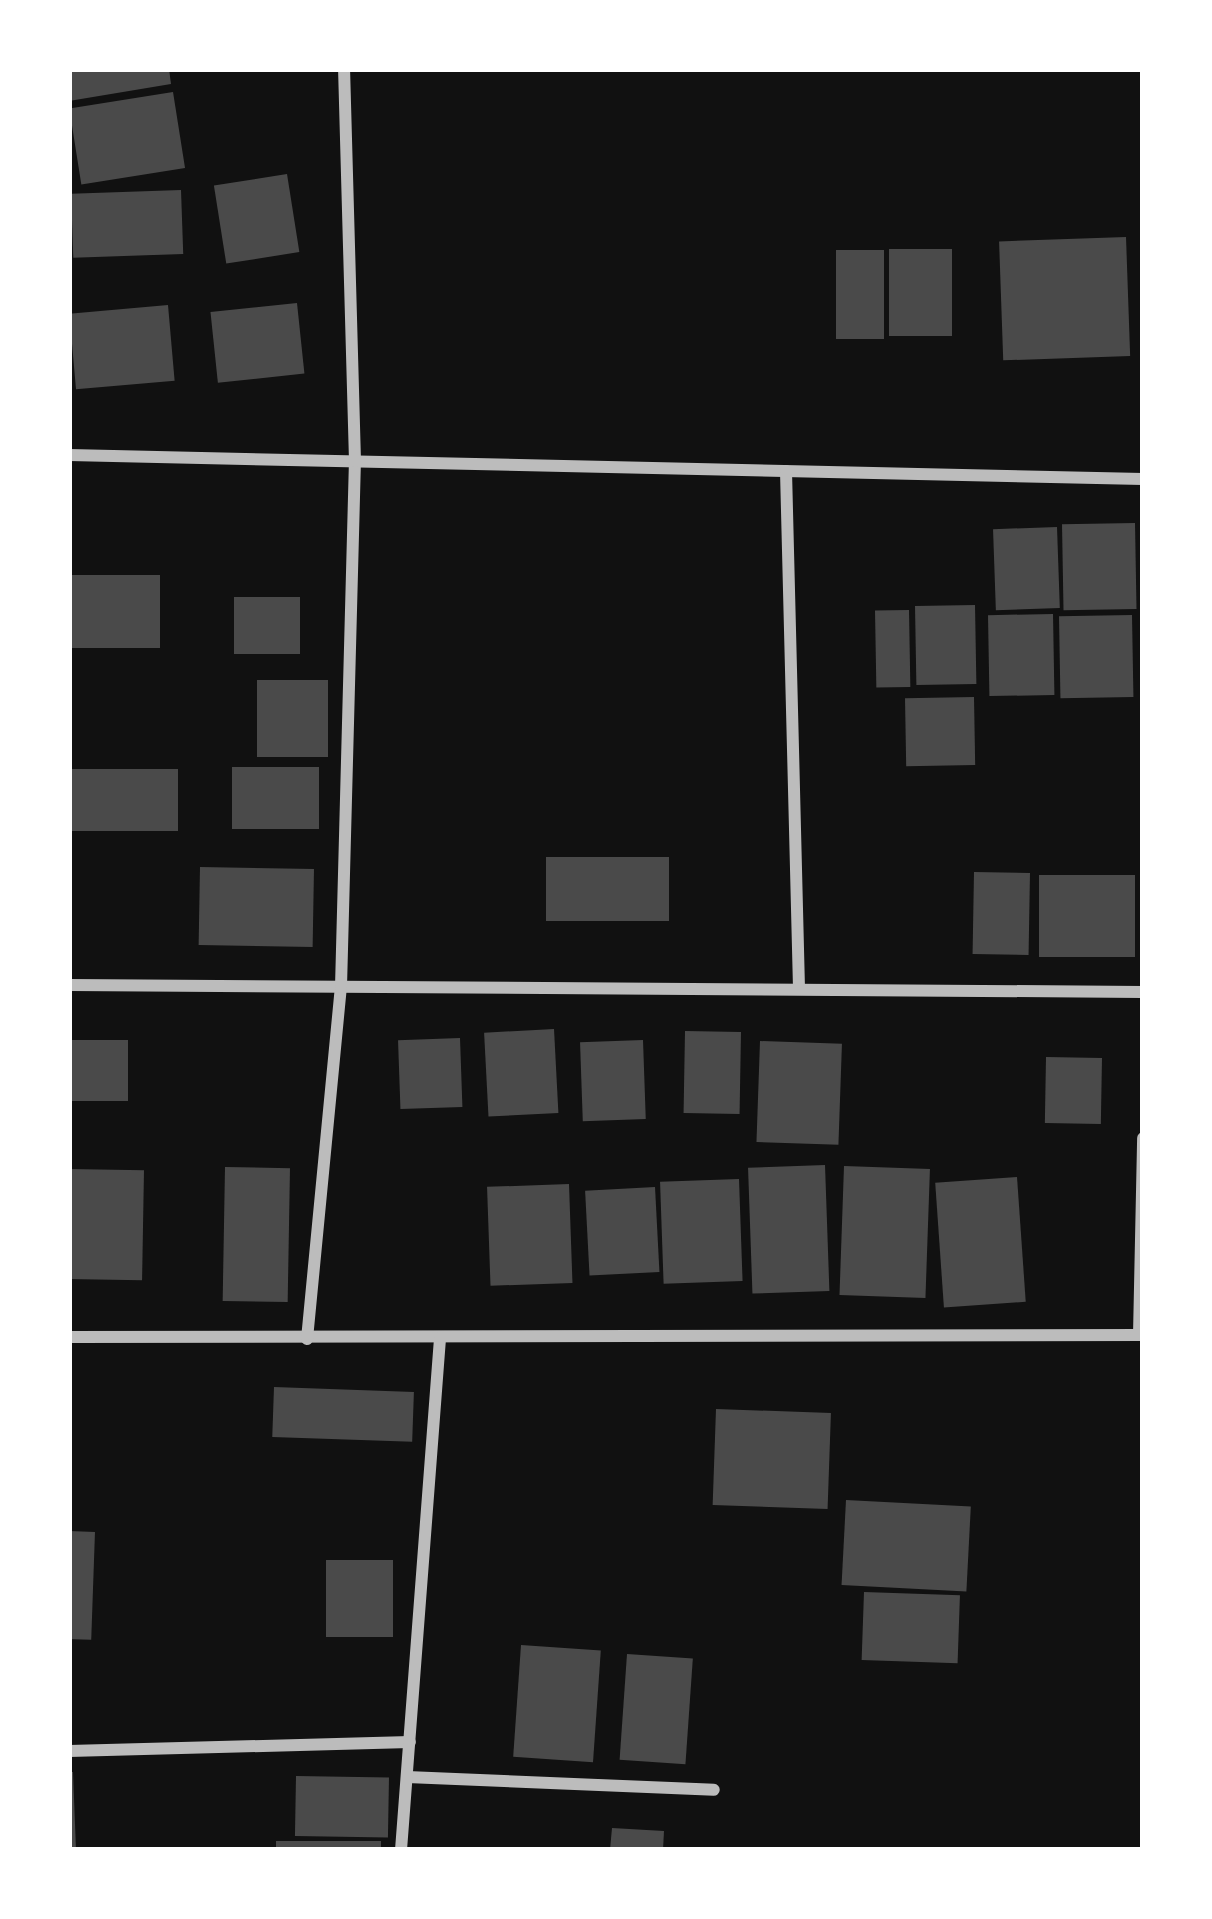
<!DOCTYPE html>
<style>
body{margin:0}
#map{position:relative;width:1212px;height:1919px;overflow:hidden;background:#111;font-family:"Open Sans",sans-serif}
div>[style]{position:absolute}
.building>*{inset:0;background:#4a4a4a;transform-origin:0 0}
.minor>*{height:12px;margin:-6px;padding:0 6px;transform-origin:6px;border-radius:6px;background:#bcbcbc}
span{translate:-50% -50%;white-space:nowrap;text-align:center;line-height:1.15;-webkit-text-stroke:12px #fff;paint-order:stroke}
.frame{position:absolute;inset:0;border:72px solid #fff;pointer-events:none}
</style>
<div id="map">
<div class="building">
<div style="clip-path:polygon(69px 69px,169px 69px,171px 84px,69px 101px)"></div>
<div style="left:173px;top:92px;width:77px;height:105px;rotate:81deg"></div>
<div style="left:287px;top:174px;width:79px;height:74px;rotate:81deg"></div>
<div style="left:181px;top:190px;width:64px;height:110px;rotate:88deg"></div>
<div style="left:1126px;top:237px;width:119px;height:127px;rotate:88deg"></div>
<div style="left:889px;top:249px;width:63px;height:87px"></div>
<div style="left:836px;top:250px;width:48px;height:89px"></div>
<div style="left:297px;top:303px;width:71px;height:87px;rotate:84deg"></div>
<div style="left:168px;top:305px;width:76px;height:99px;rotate:85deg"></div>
<div style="left:1135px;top:523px;width:86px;height:73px;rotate:89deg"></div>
<div style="left:1057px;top:527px;width:81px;height:64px;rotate:88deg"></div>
<div style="left:69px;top:575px;width:91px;height:73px"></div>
<div style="left:234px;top:597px;width:66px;height:57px"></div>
<div style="left:975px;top:605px;width:79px;height:60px;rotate:89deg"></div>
<div style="left:909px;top:610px;width:77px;height:34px;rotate:89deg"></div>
<div style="left:1053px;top:614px;width:81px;height:65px;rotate:89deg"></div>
<div style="left:1132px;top:615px;width:82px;height:73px;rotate:89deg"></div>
<div style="left:257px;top:680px;width:71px;height:77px"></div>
<div style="left:974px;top:697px;width:68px;height:69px;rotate:89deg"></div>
<div style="left:232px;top:767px;width:87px;height:62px"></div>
<div style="left:69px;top:769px;width:109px;height:62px"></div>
<div style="left:546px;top:857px;width:123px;height:64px"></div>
<div style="left:200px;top:867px;width:114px;height:78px;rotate:1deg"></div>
<div style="left:974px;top:872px;width:56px;height:82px;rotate:1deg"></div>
<div style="left:1039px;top:875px;width:96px;height:82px"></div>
<div style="left:554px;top:1029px;width:84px;height:70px;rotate:87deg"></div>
<div style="left:685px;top:1031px;width:56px;height:82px;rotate:1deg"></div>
<div style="left:460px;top:1038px;width:69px;height:62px;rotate:88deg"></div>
<div style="left:69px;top:1040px;width:59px;height:61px"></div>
<div style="left:643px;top:1040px;width:79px;height:63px;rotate:88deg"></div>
<div style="left:760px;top:1041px;width:82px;height:101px;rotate:2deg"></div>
<div style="left:1046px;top:1057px;width:56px;height:66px;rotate:1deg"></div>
<div style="left:825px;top:1165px;width:126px;height:77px;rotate:88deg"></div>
<div style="left:844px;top:1166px;width:86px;height:129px;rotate:2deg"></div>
<div style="left:225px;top:1167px;width:65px;height:134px;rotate:1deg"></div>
<div style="left:69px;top:1169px;width:75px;height:110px;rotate:1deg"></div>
<div style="left:1017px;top:1177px;width:125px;height:82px;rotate:86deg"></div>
<div style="left:739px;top:1179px;width:102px;height:79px;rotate:88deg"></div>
<div style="left:569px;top:1184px;width:99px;height:82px;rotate:88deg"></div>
<div style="left:655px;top:1187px;width:85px;height:70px;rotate:87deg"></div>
<div style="left:274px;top:1387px;width:140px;height:50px;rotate:2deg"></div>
<div style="left:716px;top:1409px;width:115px;height:96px;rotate:2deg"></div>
<div style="left:846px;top:1500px;width:125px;height:85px;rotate:3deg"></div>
<div style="left:69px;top:1531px;width:26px;height:108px;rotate:2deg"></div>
<div style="left:326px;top:1560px;width:67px;height:77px"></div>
<div style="left:864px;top:1592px;width:96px;height:68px;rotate:2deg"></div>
<div style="left:521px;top:1645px;width:80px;height:112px;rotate:4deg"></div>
<div style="left:627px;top:1654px;width:66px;height:106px;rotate:4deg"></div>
<div style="clip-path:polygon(69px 1772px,73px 1772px,76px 1850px,69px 1850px)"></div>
<div style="left:296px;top:1776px;width:93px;height:60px;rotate:1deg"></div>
<div style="clip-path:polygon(612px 1828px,664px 1831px,663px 1850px,610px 1850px)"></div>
<div style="left:381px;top:1841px;width:9px;height:105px;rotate:90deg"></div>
</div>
<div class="minor">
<div style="left:69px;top:455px;width:1074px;rotate:1.28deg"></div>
<div style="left:786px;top:471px;width:518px;rotate:88.56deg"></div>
<div style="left:69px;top:985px;width:1074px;rotate:0.37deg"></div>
<div style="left:1139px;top:1335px;width:197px;rotate:-88.8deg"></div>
<div style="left:69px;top:1337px;width:1074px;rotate:-0.11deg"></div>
<div style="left:307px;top:1339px;width:354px;rotate:-84.5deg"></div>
<div style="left:341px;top:987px;width:526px;rotate:-88.48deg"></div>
<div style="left:355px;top:461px;width:392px;rotate:-91.6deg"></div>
<div style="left:69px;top:1751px;width:341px;rotate:-1.5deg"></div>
<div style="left:407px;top:1777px;width:307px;rotate:2.4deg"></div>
<div style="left:401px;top:1850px;width:513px;rotate:-85.64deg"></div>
</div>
<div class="frame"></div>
</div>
